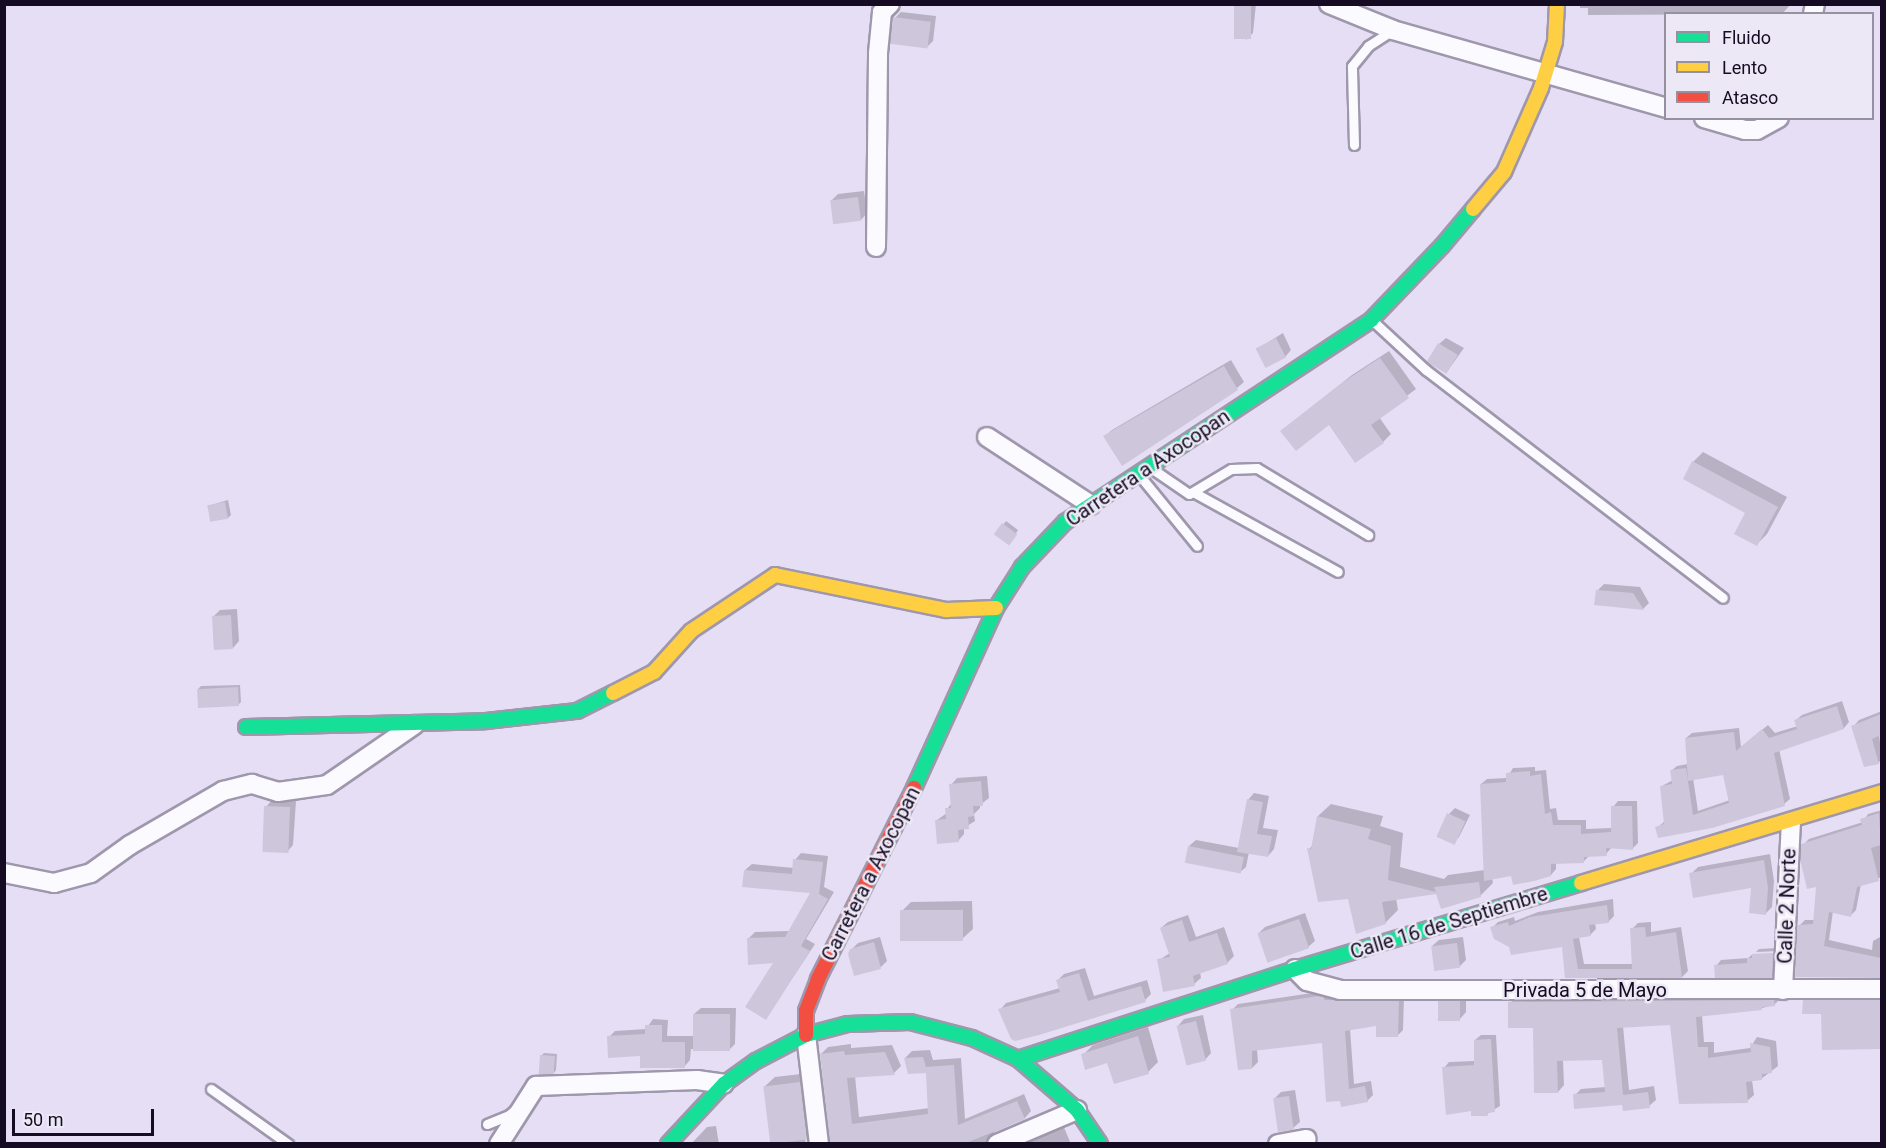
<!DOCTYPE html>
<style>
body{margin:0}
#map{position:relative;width:1886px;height:1148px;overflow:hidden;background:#e6def5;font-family:Roboto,sans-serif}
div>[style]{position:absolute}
.shadow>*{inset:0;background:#0003}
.building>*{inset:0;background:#cec7db;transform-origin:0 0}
.roads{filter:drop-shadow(2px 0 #9f97ac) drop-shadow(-2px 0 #9f97ac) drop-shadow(0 2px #9f97ac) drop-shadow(0 -2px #9f97ac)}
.lane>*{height:9px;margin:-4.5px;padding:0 4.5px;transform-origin:4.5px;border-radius:4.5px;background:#fbfafe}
.street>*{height:18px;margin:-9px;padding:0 9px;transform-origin:9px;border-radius:9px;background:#fbfafe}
.fast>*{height:14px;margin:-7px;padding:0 7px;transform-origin:7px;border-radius:7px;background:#16e098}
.slow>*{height:14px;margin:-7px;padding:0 7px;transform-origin:7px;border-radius:7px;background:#ffcf43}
.jam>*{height:14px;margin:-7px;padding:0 7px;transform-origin:7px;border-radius:7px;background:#f24e42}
span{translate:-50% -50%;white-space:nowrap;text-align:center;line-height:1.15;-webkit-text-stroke:5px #ece8f5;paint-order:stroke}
.street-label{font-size:20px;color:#150c23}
.frame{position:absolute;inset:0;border:6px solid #150c23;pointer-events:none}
.legend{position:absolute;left:1664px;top:12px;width:210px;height:108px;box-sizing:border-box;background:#ece8f5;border:2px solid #9690a1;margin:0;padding:8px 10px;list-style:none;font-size:18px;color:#150c23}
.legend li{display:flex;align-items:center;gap:12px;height:30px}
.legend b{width:30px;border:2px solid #9690a1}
.scale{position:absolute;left:12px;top:1109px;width:142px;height:27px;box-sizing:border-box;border:3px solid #150c23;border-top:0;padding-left:8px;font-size:18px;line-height:21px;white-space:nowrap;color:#150c23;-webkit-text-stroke:4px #ece8f5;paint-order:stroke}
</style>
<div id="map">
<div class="shadow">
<div style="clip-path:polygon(1236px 4px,1256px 4px,1253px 33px,1246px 40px)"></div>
<div style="clip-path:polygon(1580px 4px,1791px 4px,1782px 14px,1588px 15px,1588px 8px,1580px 8px)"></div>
<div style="clip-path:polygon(901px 12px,936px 16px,933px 41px,926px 48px,895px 18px)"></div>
<div style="clip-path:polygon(864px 191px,867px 213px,861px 220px,831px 201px,838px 194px)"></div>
<div style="clip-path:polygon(1283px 333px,1291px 350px,1285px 357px,1257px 349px)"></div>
<div style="clip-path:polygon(1446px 338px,1464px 348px,1446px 373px,1439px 344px)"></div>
<div style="clip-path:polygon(1389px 351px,1416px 389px,1379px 417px,1391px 434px,1383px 442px,1330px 423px,1290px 424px,1352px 375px)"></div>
<div style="clip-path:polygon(1231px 360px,1244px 382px,1237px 388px,1123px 464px,1105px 436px,1112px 430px)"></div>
<div style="clip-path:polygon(1703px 452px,1787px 497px,1767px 534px,1757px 544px,1747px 512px,1693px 462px)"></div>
<div style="clip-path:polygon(228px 500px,231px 515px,228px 518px,208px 506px)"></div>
<div style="clip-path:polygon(1006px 521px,1018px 530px,1011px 541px,996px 534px)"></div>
<div style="clip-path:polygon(1604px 584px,1640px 587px,1649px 603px,1643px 609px,1598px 590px)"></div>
<div style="clip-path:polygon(237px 609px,239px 641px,233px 648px,213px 617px,220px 610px)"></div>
<div style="clip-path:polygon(240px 685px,241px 702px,238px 705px,198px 689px,201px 686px)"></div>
<div style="clip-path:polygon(evenodd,1842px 701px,1849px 722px,1844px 728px,1779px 749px,1790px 799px,1784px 804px,1657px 828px,1665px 821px,1662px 786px,1673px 780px,1671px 771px,1677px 766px,1688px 764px,1686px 738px,1692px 733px,1739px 728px,1741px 747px,1768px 725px,1775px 733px,1798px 726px,1796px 720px,1802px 715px,1842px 701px,1724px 773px,1730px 800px,1698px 811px,1693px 778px,1724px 773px)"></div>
<div style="clip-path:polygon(1882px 711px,1882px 733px,1879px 734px,1882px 759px,1878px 763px,1853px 727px,1859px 720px)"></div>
<div style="clip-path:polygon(1535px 767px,1535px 771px,1546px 770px,1550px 809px,1556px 808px,1558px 820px,1586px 820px,1586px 829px,1612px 828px,1613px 807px,1618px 801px,1637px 801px,1638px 843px,1632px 849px,1612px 847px,1606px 854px,1590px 855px,1584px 861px,1556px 862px,1556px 869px,1551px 875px,1513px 874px,1492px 878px,1493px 883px,1480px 896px,1437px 892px,1396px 898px,1398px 910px,1385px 923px,1349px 898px,1309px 849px,1313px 845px,1318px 816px,1331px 804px,1383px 816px,1380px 826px,1403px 833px,1400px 867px,1444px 879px,1448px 875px,1485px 870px,1481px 784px,1487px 779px,1507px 778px,1513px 768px)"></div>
<div style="clip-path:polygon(987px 776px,989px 798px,980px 805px,980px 808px,974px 814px,975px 821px,964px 828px,964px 834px,958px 841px,937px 820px,947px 813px,947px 809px,952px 803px,951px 785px,957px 778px)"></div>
<div style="clip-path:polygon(1254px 793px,1269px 796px,1263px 828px,1278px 830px,1274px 849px,1268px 856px,1249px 852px,1246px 867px,1239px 873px,1189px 846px,1196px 840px,1239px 848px,1248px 800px)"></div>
<div style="clip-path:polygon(272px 800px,296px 801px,293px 845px,287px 852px,266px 807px)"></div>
<div style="clip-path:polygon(1455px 808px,1470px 815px,1459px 837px,1453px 843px,1449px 814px)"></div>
<div style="clip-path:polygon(1882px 810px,1882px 877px,1861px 884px,1856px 910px,1851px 915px,1833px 911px,1829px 940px,1872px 950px,1873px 941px,1882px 936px,1882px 976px,1796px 976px,1799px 926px,1805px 920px,1815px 920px,1817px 885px,1803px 845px,1809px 839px,1863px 822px,1868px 814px)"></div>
<div style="clip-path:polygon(801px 853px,828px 856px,824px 887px,834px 892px,806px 939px,815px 944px,766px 1018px,776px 962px,748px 939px,755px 932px,790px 931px,812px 892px,745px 870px,752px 864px,794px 868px,795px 860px)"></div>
<div style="clip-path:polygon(1770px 854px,1774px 881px,1772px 907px,1765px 914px,1752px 886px,1691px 874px,1698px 867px)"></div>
<div style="clip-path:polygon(1613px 899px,1614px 916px,1608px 922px,1595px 923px,1596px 929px,1590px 935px,1579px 937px,1584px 964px,1633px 964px,1632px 929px,1638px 923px,1651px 922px,1651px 932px,1681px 927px,1688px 971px,1682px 977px,1566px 977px,1564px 945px,1510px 946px,1492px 928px,1498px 922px,1514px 917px,1515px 921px,1538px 912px)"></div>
<div style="clip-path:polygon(972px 901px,973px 929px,962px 939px,901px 912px,911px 902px)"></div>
<div style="clip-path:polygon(1305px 913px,1315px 941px,1308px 947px,1259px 933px,1265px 927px)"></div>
<div style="clip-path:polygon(1188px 915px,1196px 937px,1224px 927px,1234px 956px,1227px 963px,1200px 972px,1201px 978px,1194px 984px,1159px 960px,1170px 953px,1161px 928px,1168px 922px)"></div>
<div style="clip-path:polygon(880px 937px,887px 961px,881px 967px,851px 950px,858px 943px)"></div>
<div style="clip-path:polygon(1463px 937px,1466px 960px,1460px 966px,1432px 946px,1439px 940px)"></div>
<div style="clip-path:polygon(1778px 948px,1778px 951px,1756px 952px,1759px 949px)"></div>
<div style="clip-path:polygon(1754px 953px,1752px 955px,1778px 954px,1777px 971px,1772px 976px,1716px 966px,1721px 960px,1748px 958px)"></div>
<div style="clip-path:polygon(1085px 968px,1094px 996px,1147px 980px,1151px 994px,1145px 1000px,1000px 1010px,1006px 1003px,1060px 988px,1057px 981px,1064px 974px)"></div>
<div style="clip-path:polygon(1326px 991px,1404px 996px,1403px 1030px,1397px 1036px,1377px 1024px,1350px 1029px,1354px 1084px,1371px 1081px,1373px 1095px,1367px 1101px,1342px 1106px,1323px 1041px,1257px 1049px,1258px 1062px,1252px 1068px,1232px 1010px,1238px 1004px)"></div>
<div style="clip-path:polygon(1446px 995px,1466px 995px,1466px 1012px,1460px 1019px,1440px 1002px)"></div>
<div style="clip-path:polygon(1780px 995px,1780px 999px,1774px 1005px,1762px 1008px,1702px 1015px,1704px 1042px,1714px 1042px,1714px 1053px,1750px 1048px,1757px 1037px,1776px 1041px,1778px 1066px,1761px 1079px,1752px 1080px,1754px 1095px,1747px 1101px,1672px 1023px,1623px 1026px,1629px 1090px,1654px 1086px,1656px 1100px,1649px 1106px,1575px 1095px,1581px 1089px,1606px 1087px,1604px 1059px,1563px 1060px,1564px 1085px,1558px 1092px,1534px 1026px,1510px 1003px,1516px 997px)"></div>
<div style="clip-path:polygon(1810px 995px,1882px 995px,1882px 1047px,1823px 1048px,1823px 1012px,1804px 1001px)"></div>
<div style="clip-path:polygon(701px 1008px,736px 1008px,735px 1044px,729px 1050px,691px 1049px,690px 1060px,684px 1067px,641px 1054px,609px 1037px,615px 1031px,646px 1029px,653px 1019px,668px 1020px,667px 1036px,694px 1036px,694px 1014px)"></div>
<div style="clip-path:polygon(1203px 1015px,1211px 1053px,1205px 1060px,1178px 1026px,1184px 1019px)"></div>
<div style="clip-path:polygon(1148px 1027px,1158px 1062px,1148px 1072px,1083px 1055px,1093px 1045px)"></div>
<div style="clip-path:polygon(1481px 1035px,1496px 1035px,1500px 1106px,1487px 1114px,1444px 1068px,1449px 1062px,1475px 1061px,1475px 1040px)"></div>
<div style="clip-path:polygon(851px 1044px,851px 1048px,892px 1045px,901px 1066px,894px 1073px,855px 1076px,859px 1117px,930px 1108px,927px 1072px,905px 1058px,912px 1051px,930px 1050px,933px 1060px,961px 1058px,965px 1119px,1024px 1094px,1031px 1111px,1024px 1119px,994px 1132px,993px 1140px,996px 1144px,831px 1144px,821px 1054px,828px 1047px)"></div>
<div style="clip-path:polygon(544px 1053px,557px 1054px,556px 1070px,554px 1073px,541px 1056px)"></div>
<div style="clip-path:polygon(810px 1073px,817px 1129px,805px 1139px,806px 1144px,771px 1144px,764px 1087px,775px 1077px)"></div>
<div style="clip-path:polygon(1295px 1090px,1300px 1122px,1293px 1128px,1274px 1099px,1281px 1092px)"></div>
<div style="clip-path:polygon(1063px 1125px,1071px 1144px,1020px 1144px)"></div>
<div style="clip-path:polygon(716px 1126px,719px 1144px,691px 1144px,707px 1127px)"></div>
</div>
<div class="building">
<div style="left:1234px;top:4px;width:17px;height:35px"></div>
<div style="left:893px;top:17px;width:38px;height:27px;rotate:7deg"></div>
<div style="left:858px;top:197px;width:24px;height:28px;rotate:83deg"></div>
<div style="left:1276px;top:338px;width:22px;height:23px;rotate:63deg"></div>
<div style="left:1438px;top:343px;width:23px;height:22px;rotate:31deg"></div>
<div style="clip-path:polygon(1380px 358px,1409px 398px,1371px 425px,1384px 443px,1355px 463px,1329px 425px,1296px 451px,1280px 431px,1342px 383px)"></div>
<div style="clip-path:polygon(1224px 366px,1238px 390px,1122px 466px,1103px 436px)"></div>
<div style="clip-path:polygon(1692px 461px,1778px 507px,1757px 546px,1734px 534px,1745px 513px,1683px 479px)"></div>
<div style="left:225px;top:502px;width:17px;height:18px;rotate:80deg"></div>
<div style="left:1002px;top:523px;width:19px;height:14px;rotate:36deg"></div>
<div style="clip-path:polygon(1596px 590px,1633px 593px,1644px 610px,1594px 605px)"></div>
<div style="left:231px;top:615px;width:34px;height:19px;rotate:87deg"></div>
<div style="left:238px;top:687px;width:19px;height:41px;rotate:87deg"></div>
<div style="clip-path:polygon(1837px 706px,1844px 729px,1774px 753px,1785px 806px,1712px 828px,1658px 838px,1655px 827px,1664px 824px,1660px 786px,1672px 784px,1670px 770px,1686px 768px,1693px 815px,1729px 803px,1723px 775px,1688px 781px,1685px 738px,1734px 732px,1736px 751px,1762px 729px,1769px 738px,1797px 729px,1794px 720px)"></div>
<div style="clip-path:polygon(1881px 714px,1881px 735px,1872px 739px,1879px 764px,1864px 767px,1851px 726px)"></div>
<div style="clip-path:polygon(1530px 771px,1530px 776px,1541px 774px,1545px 814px,1551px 812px,1553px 825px,1581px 825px,1581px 834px,1611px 832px,1611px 806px,1632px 806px,1633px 850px,1606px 848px,1607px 856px,1584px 857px,1584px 863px,1551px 864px,1551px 876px,1534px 881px,1513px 885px,1511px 876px,1484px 881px,1480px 784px,1506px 782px,1506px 773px)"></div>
<div style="clip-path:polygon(981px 781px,983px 806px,973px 806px,974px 816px,968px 817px,969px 829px,958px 830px,959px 842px,937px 844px,935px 820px,946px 819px,945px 808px,951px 808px,949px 784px)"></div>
<div style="clip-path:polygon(1247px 799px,1263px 802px,1257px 834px,1272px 836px,1268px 857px,1237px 852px)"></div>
<div style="left:264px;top:806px;width:26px;height:46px;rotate:2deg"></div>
<div style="left:1447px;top:813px;width:20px;height:26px;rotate:24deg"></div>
<div style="clip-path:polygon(1879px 813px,1881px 845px,1871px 848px,1879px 881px,1857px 887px,1851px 917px,1829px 912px,1824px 946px,1881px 958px,1881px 978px,1795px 977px,1797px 925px,1813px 924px,1816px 887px,1807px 889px,1800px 859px,1801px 844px,1862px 825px,1860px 819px)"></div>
<div style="clip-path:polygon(1317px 816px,1371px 829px,1368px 839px,1391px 846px,1388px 880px,1436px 892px,1434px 887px,1479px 882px,1481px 897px,1441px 909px,1436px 894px,1382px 902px,1386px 924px,1356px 934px,1348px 899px,1318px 902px,1307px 848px,1311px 849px)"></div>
<div style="left:1188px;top:846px;width:57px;height:17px;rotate:11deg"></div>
<div style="clip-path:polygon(793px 859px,823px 862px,819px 894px,828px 899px,801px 946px,810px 951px,766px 1020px,745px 1007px,773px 963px,748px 965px,747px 938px,785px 937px,810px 893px,742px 887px,744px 870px,792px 874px)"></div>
<div style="clip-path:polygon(1764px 860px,1768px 888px,1766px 915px,1749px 913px,1751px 888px,1693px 898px,1689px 873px)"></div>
<div style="clip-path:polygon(1607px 905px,1609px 923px,1589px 925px,1591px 936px,1573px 939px,1578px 969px,1632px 969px,1630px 928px,1645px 927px,1646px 937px,1676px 932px,1682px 978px,1565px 978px,1562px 947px,1511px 955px,1509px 947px,1494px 939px,1490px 927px,1508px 922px,1509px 926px,1530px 917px)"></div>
<div style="left:963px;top:910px;width:31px;height:63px;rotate:90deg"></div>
<div style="left:1299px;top:919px;width:31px;height:44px;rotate:71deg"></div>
<div style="clip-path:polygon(1182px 920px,1189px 942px,1217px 933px,1228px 964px,1193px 976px,1195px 986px,1163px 992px,1157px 959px,1170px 957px,1160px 928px)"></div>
<div style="clip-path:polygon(874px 942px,881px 969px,854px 976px,848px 954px,850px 949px)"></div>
<div style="left:1457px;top:943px;width:25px;height:26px;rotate:83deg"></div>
<div style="clip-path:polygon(1773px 953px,1772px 978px,1715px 978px,1714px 965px,1747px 963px,1747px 958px,1752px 958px,1752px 954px)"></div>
<div style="clip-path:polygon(1079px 973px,1088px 1001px,1141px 986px,1146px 1002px,1039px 1035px,1015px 1041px,1011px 1039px,998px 1009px,1060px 992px,1056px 980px)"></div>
<div style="clip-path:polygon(1319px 996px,1324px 997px,1324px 1000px,1399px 1001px,1398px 1037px,1376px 1037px,1376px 1026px,1345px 1031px,1349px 1089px,1365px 1086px,1368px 1102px,1341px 1107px,1340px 1101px,1326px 1102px,1322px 1043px,1252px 1051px,1252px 1069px,1238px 1070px,1230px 1009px)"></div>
<div style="clip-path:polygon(1774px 1000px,1775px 1006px,1762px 1007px,1762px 1010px,1696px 1017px,1698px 1047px,1708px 1047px,1708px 1058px,1751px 1052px,1750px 1043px,1770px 1047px,1772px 1073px,1762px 1074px,1762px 1080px,1746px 1082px,1748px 1103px,1679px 1104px,1670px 1025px,1617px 1028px,1623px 1095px,1648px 1092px,1650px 1108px,1623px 1111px,1622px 1105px,1574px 1109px,1573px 1094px,1605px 1092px,1602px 1060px,1557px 1061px,1558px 1093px,1534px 1093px,1533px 1028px,1508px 1028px,1508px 1002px)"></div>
<div style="clip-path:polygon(1803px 1000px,1881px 1000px,1881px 1049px,1822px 1050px,1821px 1014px,1802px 1014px)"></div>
<div style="left:1438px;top:1001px;width:22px;height:20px"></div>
<div style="left:693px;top:1014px;width:37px;height:37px"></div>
<div style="left:1196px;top:1021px;width:41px;height:20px;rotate:76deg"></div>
<div style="clip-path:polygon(645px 1025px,662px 1025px,662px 1042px,685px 1042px,685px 1068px,640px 1068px,640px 1056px,608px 1058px,607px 1036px,645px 1034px)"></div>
<div style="clip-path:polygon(1138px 1036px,1149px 1074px,1114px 1084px,1107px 1063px,1085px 1070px,1081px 1054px)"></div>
<div style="clip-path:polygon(1491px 1039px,1495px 1112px,1487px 1113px,1488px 1116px,1471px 1116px,1471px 1111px,1446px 1115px,1442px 1067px,1474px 1065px,1474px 1040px)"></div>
<div style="clip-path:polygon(844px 1051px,845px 1055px,885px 1052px,895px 1075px,847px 1078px,852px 1124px,928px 1114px,926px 1073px,908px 1074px,904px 1058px,923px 1057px,926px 1067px,954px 1065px,958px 1125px,1017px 1101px,1025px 1119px,966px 1143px,830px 1143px,820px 1054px)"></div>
<div style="left:540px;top:1055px;width:15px;height:20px;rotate:4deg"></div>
<div style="left:800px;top:1082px;width:58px;height:37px;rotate:83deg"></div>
<div style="left:1289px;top:1096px;width:34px;height:16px;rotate:82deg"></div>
</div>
<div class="roads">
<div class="lane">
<div style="left:1354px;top:145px;width:79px;rotate:-91.5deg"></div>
<div style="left:1352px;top:66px;width:26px;rotate:-51deg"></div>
<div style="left:1368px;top:46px;width:30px;rotate:-33deg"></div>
<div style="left:1373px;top:321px;width:72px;rotate:42.8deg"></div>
<div style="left:1426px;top:370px;width:374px;rotate:37.5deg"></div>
<div style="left:1151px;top:468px;width:46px;rotate:34.4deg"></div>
<div style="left:1189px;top:494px;width:49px;rotate:-30.8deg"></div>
<div style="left:1231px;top:469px;width:26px;rotate:-2deg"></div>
<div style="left:1257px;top:468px;width:130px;rotate:31.1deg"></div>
<div style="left:1140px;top:476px;width:90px;rotate:50.8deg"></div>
<div style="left:1195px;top:493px;width:163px;rotate:28.9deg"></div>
<div style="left:211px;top:1089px;width:95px;rotate:35.5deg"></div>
<div style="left:487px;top:1124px;width:24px;rotate:-22deg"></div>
<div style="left:509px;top:1115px;width:9px;rotate:-41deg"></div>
</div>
<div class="street">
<div style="left:1329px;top:4px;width:69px;rotate:22.1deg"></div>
<div style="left:1393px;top:30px;width:284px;rotate:15.9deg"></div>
<div style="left:1813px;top:14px;width:10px;rotate:-79deg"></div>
<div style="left:1704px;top:118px;width:43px;rotate:16.3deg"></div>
<div style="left:1745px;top:130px;width:12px"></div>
<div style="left:1757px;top:130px;width:25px;rotate:-29deg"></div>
<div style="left:876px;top:247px;width:194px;rotate:-89.4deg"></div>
<div style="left:878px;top:53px;width:41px;rotate:-84.4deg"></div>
<div style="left:882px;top:12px;width:11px;rotate:-45deg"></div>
<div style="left:987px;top:437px;width:124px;rotate:33.2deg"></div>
<div style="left:4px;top:873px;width:51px;rotate:11.3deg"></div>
<div style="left:54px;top:883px;width:38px;rotate:-15deg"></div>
<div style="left:91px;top:873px;width:48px;rotate:-35.7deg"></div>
<div style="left:130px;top:845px;width:108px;rotate:-30.1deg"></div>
<div style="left:223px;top:791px;width:30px;rotate:-14deg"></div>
<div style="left:252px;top:784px;width:27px;rotate:17deg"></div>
<div style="left:278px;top:792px;width:49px;rotate:-8.1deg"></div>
<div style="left:327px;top:785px;width:106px;rotate:-34.6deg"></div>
<div style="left:1295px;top:969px;width:17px;rotate:45deg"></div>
<div style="left:1307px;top:981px;width:34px;rotate:15deg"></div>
<div style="left:1340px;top:990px;width:542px;rotate:-0.11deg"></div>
<div style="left:1783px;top:990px;width:168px;rotate:-87.3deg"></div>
<div style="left:806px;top:1035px;width:110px;rotate:83.2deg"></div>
<div style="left:499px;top:1144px;width:69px;rotate:-57.5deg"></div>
<div style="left:536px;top:1086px;width:161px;rotate:-2.1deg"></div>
<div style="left:697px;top:1080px;width:27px;rotate:8deg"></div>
<div style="left:997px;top:1144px;width:87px;rotate:-23deg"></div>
<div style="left:1278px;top:1144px;width:29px;rotate:-10deg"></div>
</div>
<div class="fast">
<div style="left:246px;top:727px;width:240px;rotate:-1.4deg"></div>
<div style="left:486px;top:721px;width:92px;rotate:-6.3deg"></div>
<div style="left:577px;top:711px;width:40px;rotate:-26.6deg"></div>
<div style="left:914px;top:788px;width:198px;rotate:-65.5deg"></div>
<div style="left:996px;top:608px;width:49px;rotate:-57.6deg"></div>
<div style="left:1022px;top:567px;width:62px;rotate:-46.3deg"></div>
<div style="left:1065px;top:522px;width:367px;rotate:-33.4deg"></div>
<div style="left:1371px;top:320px;width:103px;rotate:-46.2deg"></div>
<div style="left:1442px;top:246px;width:48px;rotate:-50deg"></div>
<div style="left:1018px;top:1059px;width:291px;rotate:-18deg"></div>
<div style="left:1295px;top:969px;width:299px;rotate:-16.7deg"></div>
<div style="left:668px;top:1144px;width:82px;rotate:-47deg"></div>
<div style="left:724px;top:1084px;width:39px;rotate:-36deg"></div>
<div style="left:756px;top:1061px;width:56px;rotate:-27.5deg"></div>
<div style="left:806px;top:1035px;width:43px;rotate:-14.7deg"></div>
<div style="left:848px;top:1024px;width:62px;rotate:-1.8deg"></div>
<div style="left:910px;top:1022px;width:64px;rotate:14.5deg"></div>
<div style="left:972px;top:1038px;width:51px;rotate:24.5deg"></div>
<div style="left:1018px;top:1059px;width:78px;rotate:40.8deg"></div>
<div style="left:1077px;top:1110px;width:41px;rotate:55.9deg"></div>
</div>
<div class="slow">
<div style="left:1473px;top:209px;width:48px;rotate:-50deg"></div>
<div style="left:1504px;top:172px;width:92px;rotate:-66.2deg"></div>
<div style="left:1541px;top:88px;width:48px;rotate:-73.1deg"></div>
<div style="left:1555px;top:42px;width:38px;rotate:-87deg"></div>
<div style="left:613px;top:693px;width:46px;rotate:-27.1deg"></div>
<div style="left:654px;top:672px;width:55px;rotate:-47.9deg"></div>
<div style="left:691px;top:631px;width:101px;rotate:-33.7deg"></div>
<div style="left:775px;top:575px;width:175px;rotate:11.6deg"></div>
<div style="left:946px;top:610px;width:50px;rotate:-2.3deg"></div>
<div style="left:1581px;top:883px;width:314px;rotate:-16.8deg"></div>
</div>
<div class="jam">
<div style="left:806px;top:1035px;width:24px;rotate:-90deg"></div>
<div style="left:806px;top:1011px;width:34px;rotate:-69deg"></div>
<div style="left:818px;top:979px;width:214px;rotate:-63.3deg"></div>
</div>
</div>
<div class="street-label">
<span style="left:1148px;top:468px;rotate:-34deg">Carretera a Axocopan</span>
<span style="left:871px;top:874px;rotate:-63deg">Carretera a Axocopan</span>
<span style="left:1787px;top:906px;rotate:-88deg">Calle 2 Norte</span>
<span style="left:1449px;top:923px;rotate:-17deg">Calle 16 de Septiembre</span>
<span style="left:1585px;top:990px">Privada 5 de Mayo</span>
</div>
<div class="frame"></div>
<ul class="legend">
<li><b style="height:8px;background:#16e098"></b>Fluido</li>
<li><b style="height:8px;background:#ffcf43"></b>Lento</li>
<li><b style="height:8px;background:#f24e42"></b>Atasco</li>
</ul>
<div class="scale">50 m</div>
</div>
